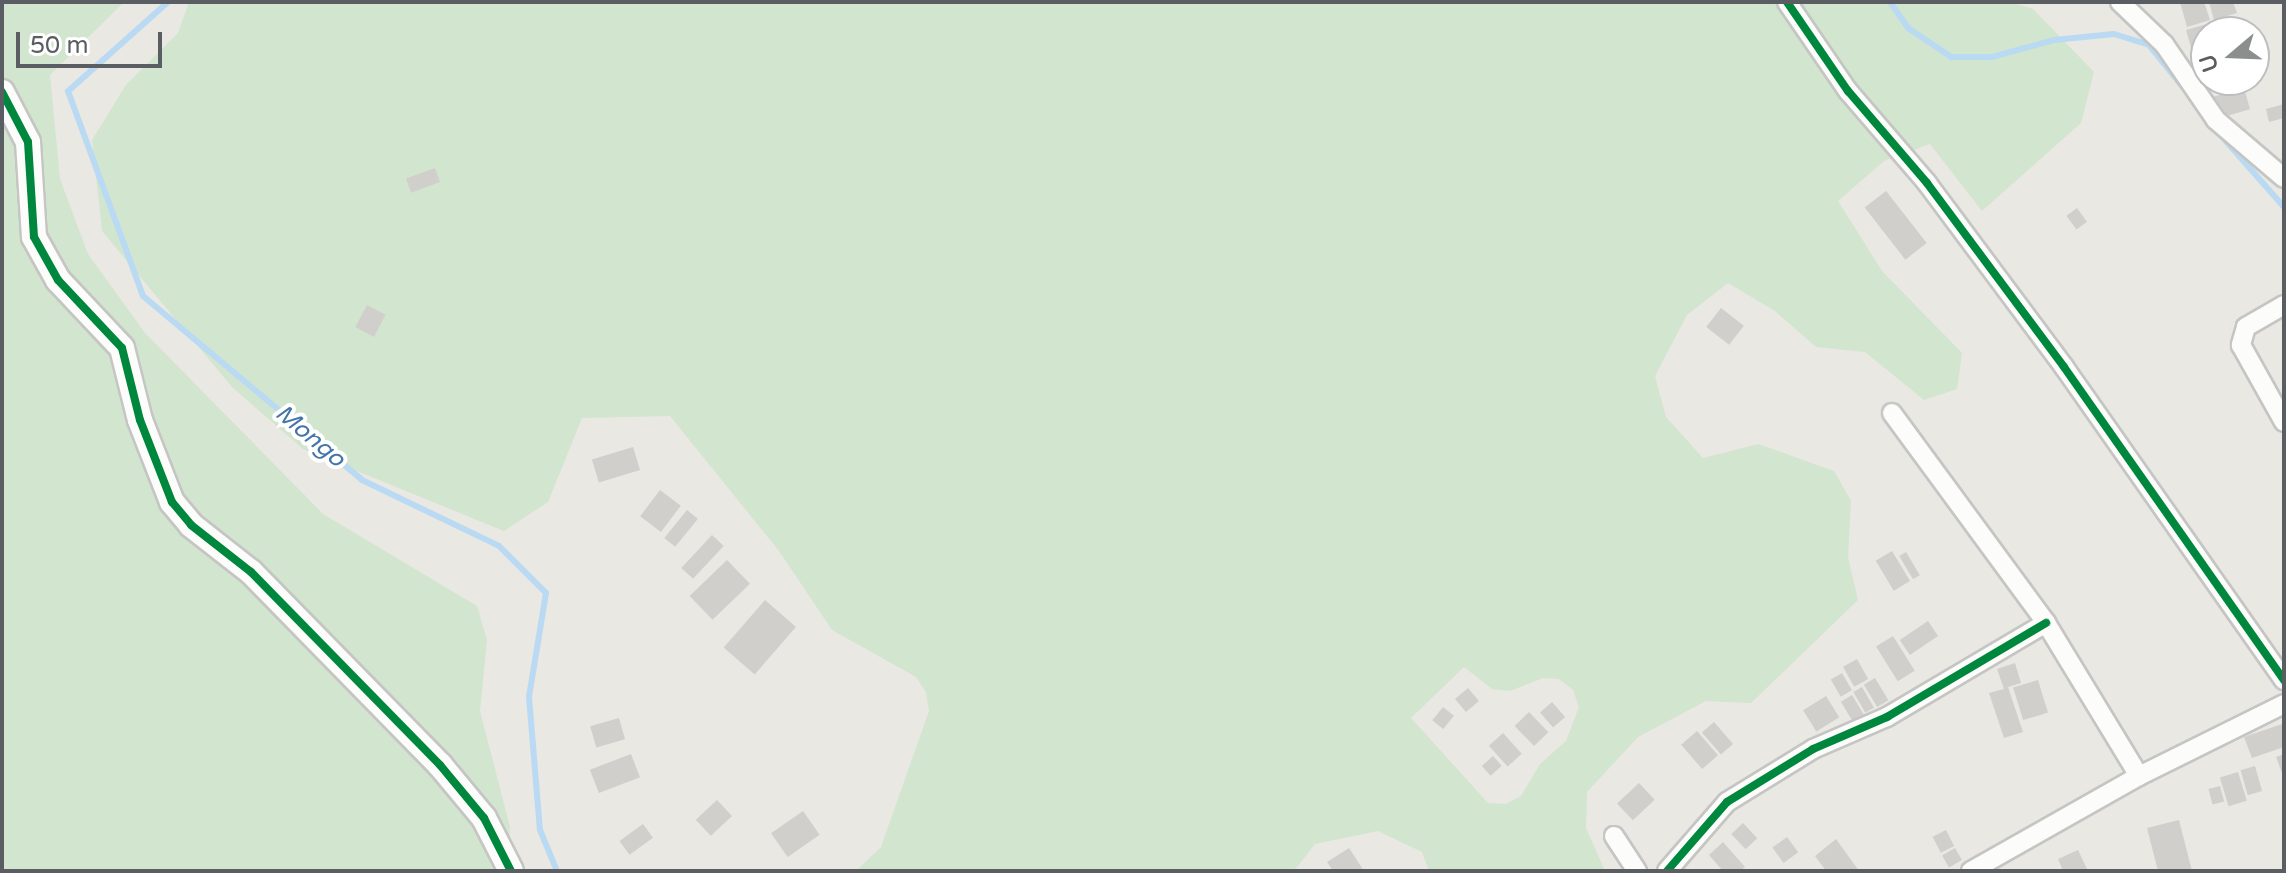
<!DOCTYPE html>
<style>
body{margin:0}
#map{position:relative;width:2286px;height:873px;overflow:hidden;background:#e9e8e3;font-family:"Varela Round",sans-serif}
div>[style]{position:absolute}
.green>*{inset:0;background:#d2e5cf}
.stream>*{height:6px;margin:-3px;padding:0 3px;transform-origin:3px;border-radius:3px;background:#b9daf2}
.building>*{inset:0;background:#d0cfcc;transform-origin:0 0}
.roads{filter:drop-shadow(2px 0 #c5c5c4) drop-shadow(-2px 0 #c5c5c4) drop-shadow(0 2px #c5c5c4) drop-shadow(0 -2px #c5c5c4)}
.minor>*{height:18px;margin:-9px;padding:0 9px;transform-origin:9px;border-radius:9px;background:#fcfcfb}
.tertiary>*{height:24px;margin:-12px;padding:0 12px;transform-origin:12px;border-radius:12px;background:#fcfcfb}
.cycleway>*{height:8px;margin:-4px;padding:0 4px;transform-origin:4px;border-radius:4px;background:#00873e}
span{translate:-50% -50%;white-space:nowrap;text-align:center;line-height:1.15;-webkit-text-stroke:8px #fff;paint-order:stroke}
.water-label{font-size:24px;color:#4375a8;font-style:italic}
.frame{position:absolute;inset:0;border:4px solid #5a5d61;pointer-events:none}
.north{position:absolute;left:2190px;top:16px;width:80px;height:80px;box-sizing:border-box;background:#fff;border:2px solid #bdbec0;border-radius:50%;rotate:251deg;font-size:22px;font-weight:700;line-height:32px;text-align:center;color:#5a5d61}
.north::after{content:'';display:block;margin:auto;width:28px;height:36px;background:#8c8e8e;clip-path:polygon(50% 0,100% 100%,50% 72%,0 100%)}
.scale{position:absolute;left:16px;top:32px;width:146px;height:36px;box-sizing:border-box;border:4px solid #5a5d61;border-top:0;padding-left:10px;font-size:24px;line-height:28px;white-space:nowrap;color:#5a5d61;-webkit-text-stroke:6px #fff;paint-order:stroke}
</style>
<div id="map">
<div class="green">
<div style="clip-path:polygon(2px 2px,124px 2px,50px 75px,60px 179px,88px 254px,145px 333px,323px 514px,477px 606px,487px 640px,480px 711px,510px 827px,508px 871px,2px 871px)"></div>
<div style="clip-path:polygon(evenodd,189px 2px,2010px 2px,2033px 9px,2094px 72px,2081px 123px,1982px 211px,1930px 144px,1884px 161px,1838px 201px,1882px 271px,1962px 353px,1957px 389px,1924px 400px,1865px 352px,1816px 347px,1775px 311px,1728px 283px,1687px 315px,1655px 376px,1666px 417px,1703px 458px,1758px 444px,1834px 471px,1851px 501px,1848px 557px,1858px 600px,1751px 703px,1706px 701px,1638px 737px,1587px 792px,1586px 828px,1605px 871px,1429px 871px,1422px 852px,1378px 831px,1315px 844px,1294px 871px,856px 871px,881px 847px,929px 711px,926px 692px,916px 677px,832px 630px,779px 551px,670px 416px,582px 418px,548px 502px,504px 531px,303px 449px,232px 387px,102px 231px,92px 140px,126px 85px,178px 33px,189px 2px,1464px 667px,1492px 689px,1510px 691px,1543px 678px,1559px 679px,1573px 690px,1579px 707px,1566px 741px,1540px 764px,1521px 796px,1506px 804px,1488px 803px,1411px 718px,1464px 667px)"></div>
</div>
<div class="stream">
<div style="left:168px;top:2px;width:134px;rotate:138.3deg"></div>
<div style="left:68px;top:91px;width:218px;rotate:69.9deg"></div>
<div style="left:143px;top:296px;width:286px;rotate:40deg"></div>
<div style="left:362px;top:480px;width:152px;rotate:25.7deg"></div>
<div style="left:499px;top:546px;width:66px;rotate:45deg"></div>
<div style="left:546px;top:593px;width:105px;rotate:99.3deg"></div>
<div style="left:529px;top:697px;width:133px;rotate:85.3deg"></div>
<div style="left:540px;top:830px;width:44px;rotate:67.5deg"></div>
<div style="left:1890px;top:2px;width:32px;rotate:55deg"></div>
<div style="left:1908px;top:28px;width:52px;rotate:34deg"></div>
<div style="left:1951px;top:57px;width:41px"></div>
<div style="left:1992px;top:57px;width:64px;rotate:-15.3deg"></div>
<div style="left:2054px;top:40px;width:60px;rotate:-5.7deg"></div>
<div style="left:2114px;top:34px;width:37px;rotate:17deg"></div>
<div style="left:2149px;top:45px;width:59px;rotate:51.2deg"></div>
<div style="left:2217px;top:131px;width:101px;rotate:48.6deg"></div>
</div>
<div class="building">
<div style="clip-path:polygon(2180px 2px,2204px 2px,2210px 20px,2187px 27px)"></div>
<div style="clip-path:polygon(2209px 2px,2233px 2px,2237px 13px,2214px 20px)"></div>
<div style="clip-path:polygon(2217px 21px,2221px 32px,2206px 32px,2206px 55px,2194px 58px,2186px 30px)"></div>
<div style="clip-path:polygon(2252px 24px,2254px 32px,2226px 32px,2226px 31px)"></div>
<div style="clip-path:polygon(2254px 34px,2264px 66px,2254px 69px)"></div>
<div style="left:2244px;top:88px;width:22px;height:32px;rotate:74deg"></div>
<div style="clip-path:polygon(2284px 104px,2284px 118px,2269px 122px,2266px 109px)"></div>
<div style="left:435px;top:168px;width:15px;height:31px;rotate:70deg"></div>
<div style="left:1886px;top:191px;width:66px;height:27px;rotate:52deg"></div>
<div style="left:2077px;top:208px;width:17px;height:13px;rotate:54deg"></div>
<div style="left:367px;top:305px;width:21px;height:25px;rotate:28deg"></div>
<div style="left:1721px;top:308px;width:29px;height:24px;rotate:38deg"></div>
<div style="left:633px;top:447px;width:24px;height:43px;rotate:73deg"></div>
<div style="left:660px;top:490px;width:26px;height:33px;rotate:37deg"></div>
<div style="left:687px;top:510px;width:14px;height:36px;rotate:39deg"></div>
<div style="left:712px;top:535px;width:16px;height:45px;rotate:43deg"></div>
<div style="left:1892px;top:551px;width:35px;height:19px;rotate:59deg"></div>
<div style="left:1906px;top:552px;width:27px;height:8px;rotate:59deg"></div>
<div style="left:727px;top:560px;width:33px;height:52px;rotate:46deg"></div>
<div style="left:765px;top:600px;width:41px;height:63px;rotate:41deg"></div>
<div style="left:1928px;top:621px;width:18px;height:34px;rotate:56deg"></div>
<div style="left:1893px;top:636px;width:41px;height:20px;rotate:58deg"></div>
<div style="left:1857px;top:659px;width:23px;height:16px;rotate:61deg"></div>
<div style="clip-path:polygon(2015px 663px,2021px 683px,2008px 687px,2023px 732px,2004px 738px,1989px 693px,2004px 689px,1997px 669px)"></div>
<div style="left:1842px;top:673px;width:20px;height:13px;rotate:60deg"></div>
<div style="left:1875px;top:678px;width:26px;height:13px;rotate:59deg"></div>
<div style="left:2038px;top:680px;width:34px;height:26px;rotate:73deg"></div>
<div style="left:1862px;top:687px;width:24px;height:10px;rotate:60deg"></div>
<div style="left:1468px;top:688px;width:17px;height:17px;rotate:50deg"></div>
<div style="left:1852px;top:695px;width:23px;height:13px;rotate:59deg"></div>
<div style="left:1826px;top:696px;width:25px;height:27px;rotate:58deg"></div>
<div style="left:1552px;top:702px;width:20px;height:16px;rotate:49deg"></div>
<div style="left:1443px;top:707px;width:14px;height:17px;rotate:39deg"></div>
<div style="left:1529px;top:712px;width:28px;height:20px;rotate:46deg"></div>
<div style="left:619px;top:718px;width:22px;height:30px;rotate:74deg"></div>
<div style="left:1714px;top:722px;width:29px;height:16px;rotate:49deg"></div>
<div style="clip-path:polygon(2282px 724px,2284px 747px,2252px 758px,2244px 737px)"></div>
<div style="left:1697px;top:731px;width:32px;height:21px;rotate:49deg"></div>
<div style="left:1503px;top:733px;width:28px;height:19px;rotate:48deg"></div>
<div style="left:631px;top:754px;width:25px;height:44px;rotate:69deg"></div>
<div style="clip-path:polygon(2284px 754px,2284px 772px,2282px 773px,2276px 757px)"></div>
<div style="left:1493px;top:756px;width:13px;height:15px;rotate:48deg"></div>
<div style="left:2255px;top:766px;width:26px;height:15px;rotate:74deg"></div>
<div style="left:2238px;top:772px;width:30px;height:19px;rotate:73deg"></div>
<div style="left:1639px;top:783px;width:23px;height:30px;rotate:47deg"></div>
<div style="left:2220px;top:786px;width:16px;height:12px;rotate:75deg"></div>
<div style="left:717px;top:800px;width:22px;height:29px;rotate:47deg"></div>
<div style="left:803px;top:811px;width:29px;height:39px;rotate:55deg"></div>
<div style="clip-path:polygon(2179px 820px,2192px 871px,2158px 871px,2147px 828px)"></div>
<div style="left:1743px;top:823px;width:21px;height:16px;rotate:47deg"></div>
<div style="left:643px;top:824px;width:17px;height:29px;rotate:54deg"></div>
<div style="left:1946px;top:830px;width:18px;height:15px;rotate:63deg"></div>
<div style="left:1787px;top:837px;width:19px;height:18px;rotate:54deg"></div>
<div style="clip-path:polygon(1836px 839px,1859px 871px,1826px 871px,1815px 856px)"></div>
<div style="clip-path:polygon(1723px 842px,1745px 867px,1740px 871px,1723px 871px,1709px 855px)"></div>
<div style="clip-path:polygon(1349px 848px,1364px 871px,1333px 871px,1327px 862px)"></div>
<div style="left:1955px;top:848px;width:14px;height:15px;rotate:60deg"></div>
<div style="clip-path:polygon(2078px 850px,2088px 871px,2063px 871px,2058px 859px)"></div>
</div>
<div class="roads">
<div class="minor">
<div style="left:1787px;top:2px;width:108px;rotate:55.6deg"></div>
<div style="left:1848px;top:91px;width:121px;rotate:49.3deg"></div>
<div style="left:1927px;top:183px;width:229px;rotate:53.3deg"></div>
<div style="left:2064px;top:367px;width:383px;rotate:54.9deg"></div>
<div style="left:2120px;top:2px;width:61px;rotate:43.7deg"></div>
<div style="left:2164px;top:44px;width:92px;rotate:55.6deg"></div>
<div style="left:2216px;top:120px;width:89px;rotate:40.5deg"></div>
<div style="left:2284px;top:305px;width:44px;rotate:149.9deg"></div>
<div style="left:2246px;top:327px;width:19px;rotate:106deg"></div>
<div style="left:2241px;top:345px;width:88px;rotate:60.8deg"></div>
<div style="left:1892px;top:413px;width:260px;rotate:53.7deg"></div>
<div style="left:2046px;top:623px;width:179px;rotate:58.7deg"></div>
<div style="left:1614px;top:836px;width:42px;rotate:56.7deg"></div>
<div style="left:1667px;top:871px;width:91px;rotate:-49deg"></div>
<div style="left:1727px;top:802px;width:101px;rotate:-31.6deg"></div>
<div style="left:1813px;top:749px;width:81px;rotate:-23.4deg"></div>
<div style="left:1887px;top:717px;width:185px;rotate:-30.6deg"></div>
<div style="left:1971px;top:871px;width:193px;rotate:-29.5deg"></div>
<div style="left:2139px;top:776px;width:162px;rotate:-26.4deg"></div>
</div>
<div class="tertiary">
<div style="left:2px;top:92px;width:56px;rotate:62.5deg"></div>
<div style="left:28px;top:142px;width:95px;rotate:86.4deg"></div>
<div style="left:34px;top:237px;width:49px;rotate:60.8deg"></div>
<div style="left:58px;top:280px;width:93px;rotate:46.7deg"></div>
<div style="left:122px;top:348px;width:74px;rotate:76deg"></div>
<div style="left:140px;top:420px;width:88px;rotate:68.7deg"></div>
<div style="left:172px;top:502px;width:30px;rotate:50deg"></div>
<div style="left:191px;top:525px;width:76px;rotate:38.1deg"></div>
<div style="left:251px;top:572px;width:270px;rotate:45.6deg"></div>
<div style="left:440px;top:765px;width:69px;rotate:50.3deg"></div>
<div style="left:484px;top:818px;width:59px;rotate:63deg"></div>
</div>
</div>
<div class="cycleway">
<div style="left:1787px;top:2px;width:108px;rotate:55.6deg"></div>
<div style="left:1848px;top:91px;width:121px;rotate:49.3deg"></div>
<div style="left:1927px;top:183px;width:229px;rotate:53.3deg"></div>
<div style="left:2064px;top:367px;width:383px;rotate:54.9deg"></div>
<div style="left:2px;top:92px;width:56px;rotate:62.5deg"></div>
<div style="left:28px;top:142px;width:95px;rotate:86.4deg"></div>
<div style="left:34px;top:237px;width:49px;rotate:60.8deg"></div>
<div style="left:58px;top:280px;width:93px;rotate:46.7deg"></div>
<div style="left:122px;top:348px;width:74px;rotate:76deg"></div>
<div style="left:140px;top:420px;width:88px;rotate:68.7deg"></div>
<div style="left:172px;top:502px;width:30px;rotate:50deg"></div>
<div style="left:191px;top:525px;width:76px;rotate:38.1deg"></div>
<div style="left:251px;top:572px;width:270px;rotate:45.6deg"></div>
<div style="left:440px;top:765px;width:69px;rotate:50.3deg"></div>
<div style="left:484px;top:818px;width:59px;rotate:63deg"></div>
<div style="left:1667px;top:871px;width:91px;rotate:-49deg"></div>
<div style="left:1727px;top:802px;width:101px;rotate:-31.6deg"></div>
<div style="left:1813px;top:749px;width:81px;rotate:-23.4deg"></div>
<div style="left:1887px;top:717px;width:185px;rotate:-30.6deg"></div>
</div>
<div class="water-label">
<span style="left:310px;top:436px;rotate:40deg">Mongo</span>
</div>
<div class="frame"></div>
<div class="north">U</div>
<div class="scale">50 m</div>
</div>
